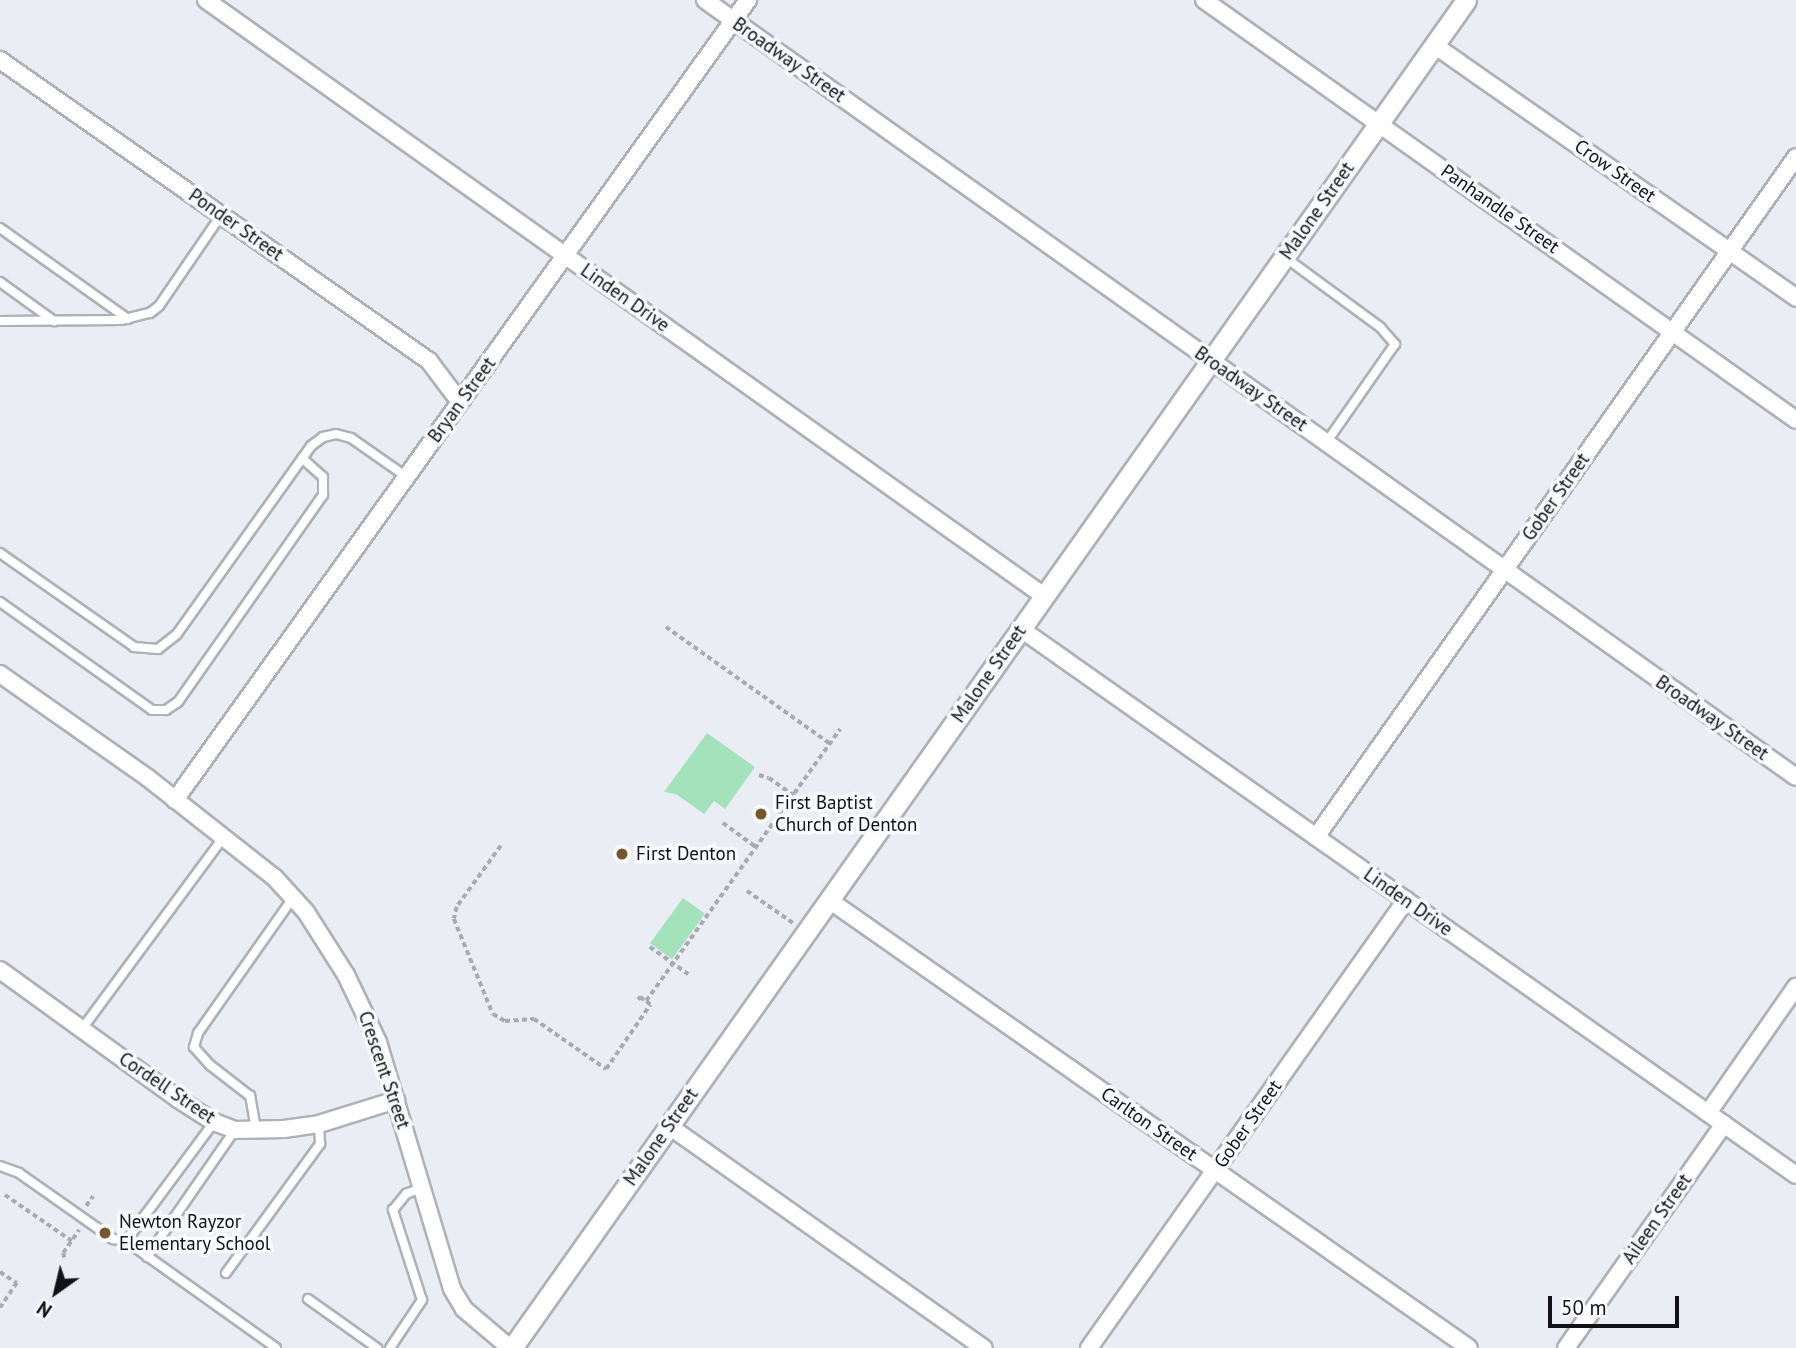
<!DOCTYPE html>
<style>
body{margin:0}
#map{position:relative;width:1796px;height:1348px;overflow:hidden;background:#eaedf3;font-family:"PT Sans",sans-serif}
div>[style]{position:absolute}
.green>*{inset:0;background:#a3e2bb;transform-origin:0 0}
.path>*{height:3.5px;margin-top:-1.75px;transform-origin:0;background:repeating-linear-gradient(90deg,#a9abb0 0 5px,transparent 0 8.5px)}
.roads{filter:drop-shadow(2px 0 #afb1b8) drop-shadow(-2px 0 #afb1b8) drop-shadow(0 2px #afb1b8) drop-shadow(0 -2px #afb1b8)}
.service>*{height:8px;margin:-4px;padding:0 4px;transform-origin:4px;border-radius:4px;background:#fff}
.minor>*{height:16px;margin:-8px;padding:0 8px;transform-origin:8px;border-radius:8px;background:#fff}
.tertiary>*{height:19px;margin:-9.5px;padding:0 9.5px;transform-origin:9.5px;border-radius:9.5px;background:#fff}
.dots>*{width:19px;height:19px;translate:-50% -50%;box-sizing:border-box;border:4px solid #f9fafe;border-radius:50%}
span{translate:-50% -50%;white-space:nowrap;text-align:center;line-height:1.15;-webkit-text-stroke:7px #f9fafe;paint-order:stroke}
.street-label{font-size:19px;color:#121215}
.poi-label{font-size:19px;color:#121215}
.left{translate:0 -50%;text-align:left}
.north{position:absolute;left:21px;top:1257px;width:70px;height:70px;-webkit-text-stroke:5px #f9fafe;paint-order:stroke;rotate:214deg;font-size:19px;font-weight:700;line-height:28px;text-align:center;color:#121215}
.north::after{content:'';display:block;margin:auto;width:24px;height:32px;background:#121215;clip-path:polygon(50% 0,100% 100%,50% 72%,0 100%)}
.scale{position:absolute;left:1548px;top:1296px;width:131px;height:32px;box-sizing:border-box;border:4px solid #121215;border-top:0;padding-left:9px;font-size:21px;line-height:24px;white-space:nowrap;color:#121215;-webkit-text-stroke:5px #f9fafe;paint-order:stroke}
</style>
<div id="map">
<div class="green">
<div style="clip-path:polygon(707px 733px,755px 767px,725px 809px,714px 801px,704px 814px,676px 794px,664px 792px)"></div>
<div style="left:683px;top:898px;width:27px;height:56px;rotate:36deg"></div>
</div>
<div class="path">
<div style="left:666px;top:627px;width:200px;rotate:35.4deg"></div>
<div style="left:759px;top:775px;width:10px;rotate:17deg"></div>
<div style="left:769px;top:778px;width:47px;rotate:35.4deg"></div>
<div style="left:723px;top:823px;width:41px;rotate:36deg"></div>
<div style="left:501px;top:846px;width:75px;rotate:125.8deg"></div>
<div style="left:457px;top:907px;width:12px;rotate:104deg"></div>
<div style="left:454px;top:919px;width:103px;rotate:67.7deg"></div>
<div style="left:493px;top:1014px;width:14px;rotate:30deg"></div>
<div style="left:505px;top:1021px;width:29px;rotate:-4deg"></div>
<div style="left:534px;top:1019px;width:88px;rotate:34.8deg"></div>
<div style="left:606px;top:1069px;width:78px;rotate:-55.5deg"></div>
<div style="left:650px;top:1005px;width:6px;rotate:-135deg"></div>
<div style="left:646px;top:1001px;width:334px;rotate:-54.5deg"></div>
<div style="left:747px;top:891px;width:56px;rotate:34.8deg"></div>
<div style="left:650px;top:947px;width:47px;rotate:35.4deg"></div>
<div style="left:638px;top:1000px;width:4px;rotate:-56deg"></div>
<div style="left:640px;top:997px;width:7px;rotate:34deg"></div>
<div style="left:5px;top:1195px;width:81px;rotate:34.5deg"></div>
<div style="left:86px;top:1206px;width:12px;rotate:-55deg"></div>
<div style="left:64px;top:1258px;width:5px;rotate:-101deg"></div>
<div style="left:63px;top:1253px;width:28px;rotate:-55deg"></div>
<div style="left:0;top:1272px;width:20px;rotate:33deg"></div>
<div style="left:17px;top:1283px;width:30px;rotate:124deg"></div>
</div>
<div class="roads">
<div class="service">
<div style="left:0;top:228px;width:157px;rotate:35.4deg"></div>
<div style="left:1286px;top:258px;width:117px;rotate:36.3deg"></div>
<div style="left:1380px;top:327px;width:23px;rotate:49deg"></div>
<div style="left:1395px;top:344px;width:121px;rotate:124.9deg"></div>
<div style="left:0;top:282px;width:67px;rotate:35.8deg"></div>
<div style="left:0;top:321px;width:121px;rotate:-0.5deg"></div>
<div style="left:121px;top:320px;width:30px;rotate:-14deg"></div>
<div style="left:150px;top:313px;width:11px;rotate:-38deg"></div>
<div style="left:159px;top:306px;width:110px;rotate:-55.7deg"></div>
<div style="left:0;top:553px;width:164px;rotate:35deg"></div>
<div style="left:134px;top:647px;width:24px;rotate:5deg"></div>
<div style="left:158px;top:649px;width:24px;rotate:-38deg"></div>
<div style="left:177px;top:634px;width:231px;rotate:-54.5deg"></div>
<div style="left:311px;top:446px;width:15px;rotate:-37deg"></div>
<div style="left:323px;top:437px;width:13px;rotate:-13deg"></div>
<div style="left:336px;top:434px;width:16px;rotate:15deg"></div>
<div style="left:351px;top:438px;width:68px;rotate:34.9deg"></div>
<div style="left:0;top:602px;width:186px;rotate:35.4deg"></div>
<div style="left:152px;top:710px;width:14px"></div>
<div style="left:166px;top:710px;width:14px;rotate:-34deg"></div>
<div style="left:178px;top:702px;width:253px;rotate:-55deg"></div>
<div style="left:323px;top:495px;width:18px;rotate:-90deg"></div>
<div style="left:323px;top:477px;width:28px;rotate:-138deg"></div>
<div style="left:82px;top:1029px;width:237px;rotate:-53.6deg"></div>
<div style="left:256px;top:1129px;width:34px;rotate:-100deg"></div>
<div style="left:250px;top:1096px;width:51px;rotate:-142.2deg"></div>
<div style="left:210px;top:1065px;width:24px;rotate:-132deg"></div>
<div style="left:194px;top:1047px;width:15px;rotate:-74deg"></div>
<div style="left:198px;top:1033px;width:165px;rotate:-54.9deg"></div>
<div style="left:0;top:1166px;width:20px;rotate:20deg"></div>
<div style="left:19px;top:1173px;width:115px;rotate:35.1deg"></div>
<div style="left:113px;top:1239px;width:13px;rotate:9deg"></div>
<div style="left:126px;top:1241px;width:184px;rotate:35.5deg"></div>
<div style="left:126px;top:1241px;width:148px;rotate:-53.5deg"></div>
<div style="left:147px;top:1257px;width:155px;rotate:-55.3deg"></div>
<div style="left:226px;top:1273px;width:160px;rotate:-53.9deg"></div>
<div style="left:320px;top:1144px;width:20px;rotate:-93deg"></div>
<div style="left:308px;top:1299px;width:85px;rotate:35.4deg"></div>
<div style="left:390px;top:1348px;width:58px;rotate:-56.3deg"></div>
<div style="left:422px;top:1300px;width:95px;rotate:-107.9deg"></div>
<div style="left:393px;top:1210px;width:21px;rotate:-51deg"></div>
<div style="left:406px;top:1194px;width:16px;rotate:-22deg"></div>
</div>
<div class="minor">
<div style="left:206px;top:0;width:1028px;rotate:35.42deg"></div>
<div style="left:705px;top:0;width:1339px;rotate:35.46deg"></div>
<div style="left:1204px;top:0;width:726px;rotate:35.35deg"></div>
<div style="left:1434px;top:45px;width:442px;rotate:34.9deg"></div>
<div style="left:0;top:60px;width:524px;rotate:35.05deg"></div>
<div style="left:429px;top:361px;width:51px;rotate:52.9deg"></div>
<div style="left:1021px;top:629px;width:948px;rotate:35.17deg"></div>
<div style="left:0;top:674px;width:181px;rotate:35.1deg"></div>
<div style="left:148px;top:778px;width:160px;rotate:38.2deg"></div>
<div style="left:274px;top:877px;width:47px;rotate:47.6deg"></div>
<div style="left:306px;top:912px;width:75px;rotate:57.6deg"></div>
<div style="left:346px;top:975px;width:74px;rotate:64.5deg"></div>
<div style="left:378px;top:1042px;width:258px;rotate:73.3deg"></div>
<div style="left:452px;top:1289px;width:23px;rotate:59deg"></div>
<div style="left:464px;top:1309px;width:60px;rotate:40.3deg"></div>
<div style="left:175px;top:800px;width:984px;rotate:-54.39deg"></div>
<div style="left:1316px;top:837px;width:832px;rotate:-54.78deg"></div>
<div style="left:829px;top:900px;width:781px;rotate:34.99deg"></div>
<div style="left:0;top:970px;width:220px;rotate:35.9deg"></div>
<div style="left:178px;top:1099px;width:43px;rotate:32.6deg"></div>
<div style="left:214px;top:1122px;width:22px;rotate:21deg"></div>
<div style="left:235px;top:1130px;width:49px;rotate:-1.2deg"></div>
<div style="left:284px;top:1129px;width:35px;rotate:-8deg"></div>
<div style="left:319px;top:1124px;width:81px;rotate:-17.3deg"></div>
<div style="left:1708px;top:1113px;width:154px;rotate:-55.1deg"></div>
<div style="left:669px;top:1126px;width:385px;rotate:35.2deg"></div>
<div style="left:1089px;top:1348px;width:549px;rotate:-54.72deg"></div>
<div style="left:1566px;top:1348px;width:274px;rotate:-54.8deg"></div>
</div>
<div class="tertiary">
<div style="left:512px;top:1348px;width:1651px;rotate:-54.71deg"></div>
</div>
</div>
<div class="dots">
<div style="left:761px;top:814px;background:#76572c"></div>
<div style="left:622px;top:854px;background:#76572c"></div>
<div style="left:105px;top:1233px;background:#76572c"></div>
</div>
<div class="street-label">
<span style="left:789px;top:60px;rotate:35deg">Broadway Street</span>
<span style="left:1615px;top:171px;rotate:35deg">Crow Street</span>
<span style="left:1500px;top:209px;rotate:35deg">Panhandle Street</span>
<span style="left:1317px;top:211px;rotate:-55deg">Malone Street</span>
<span style="left:236px;top:225px;rotate:35deg">Ponder Street</span>
<span style="left:625px;top:298px;rotate:35deg">Linden Drive</span>
<span style="left:1251px;top:389px;rotate:35deg">Broadway Street</span>
<span style="left:462px;top:400px;rotate:-54deg">Bryan Street</span>
<span style="left:1556px;top:497px;rotate:-55deg">Gober Street</span>
<span style="left:989px;top:674px;rotate:-55deg">Malone Street</span>
<span style="left:1712px;top:718px;rotate:35deg">Broadway Street</span>
<span style="left:1408px;top:902px;rotate:35deg">Linden Drive</span>
<span style="left:384px;top:1070px;rotate:71deg">Crescent Street</span>
<span style="left:167px;top:1088px;rotate:34deg">Cordell Street</span>
<span style="left:1149px;top:1124px;rotate:35deg">Carlton Street</span>
<span style="left:1248px;top:1124px;rotate:-55deg">Gober Street</span>
<span style="left:661px;top:1137px;rotate:-55deg">Malone Street</span>
<span style="left:1657px;top:1219px;rotate:-55deg">Aileen Street</span>
</div>
<div class="poi-label">
<span class="left" style="left:775px;top:814px">First Baptist<br>Church of Denton</span>
<span class="left" style="left:636px;top:854px">First Denton</span>
<span class="left" style="left:119px;top:1233px">Newton Rayzor<br>Elementary School</span>
</div>
<div class="north">N</div>
<div class="scale">50 m</div>
</div>
